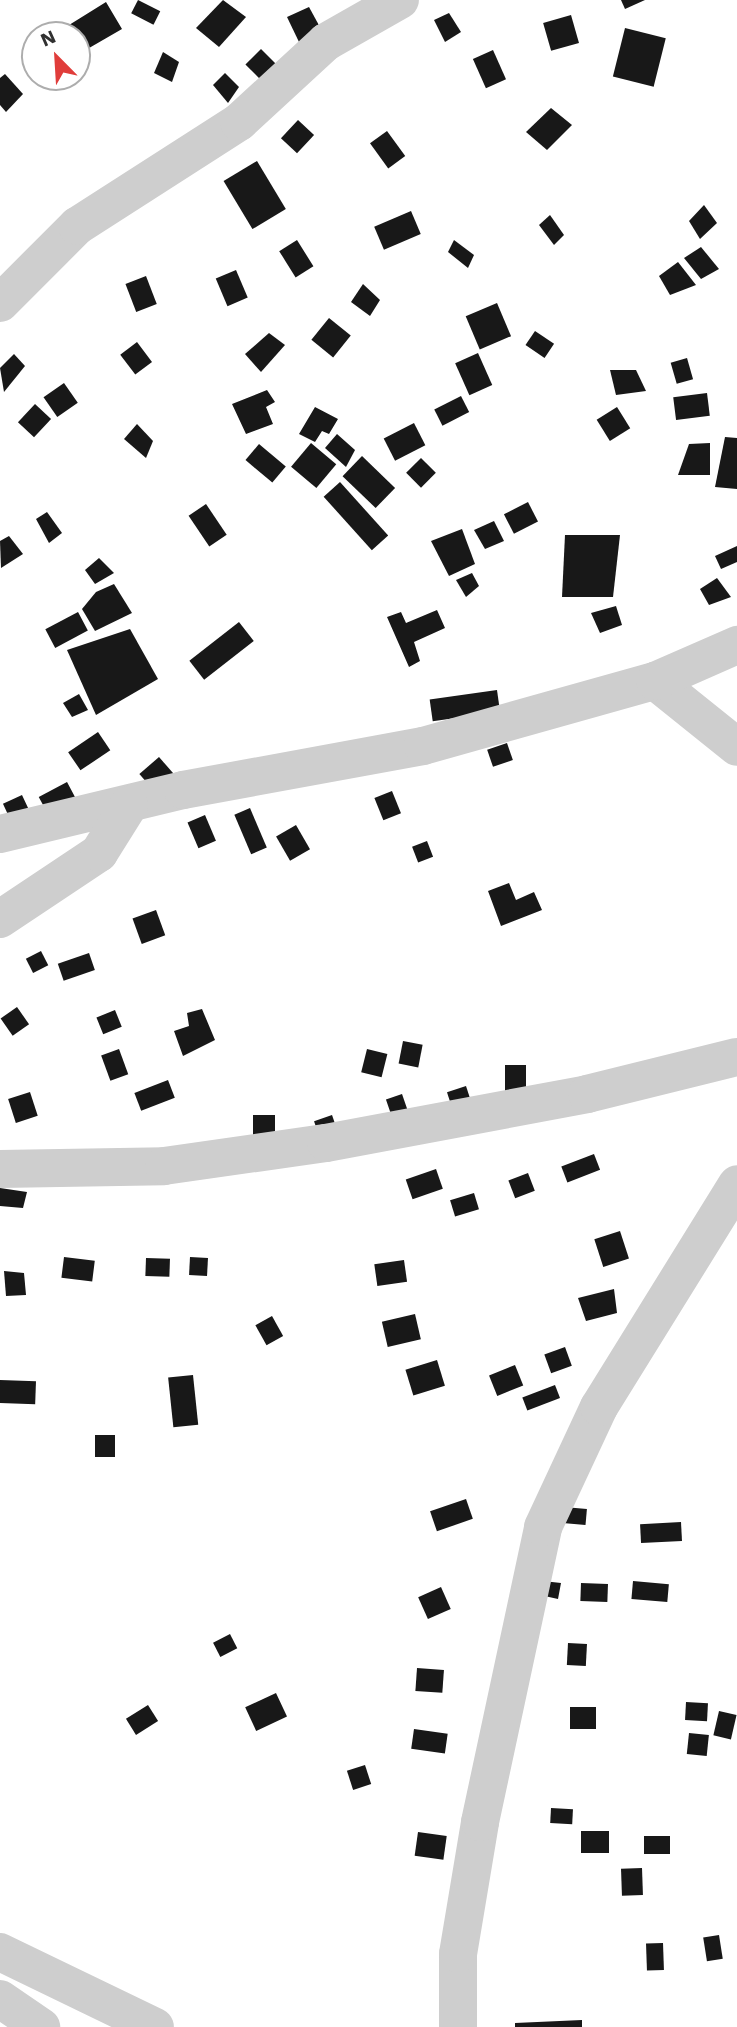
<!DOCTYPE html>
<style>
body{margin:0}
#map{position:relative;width:737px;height:2027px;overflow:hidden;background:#fff;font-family:"Work Sans",sans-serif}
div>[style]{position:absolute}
.building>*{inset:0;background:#181818;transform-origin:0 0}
.minor>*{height:38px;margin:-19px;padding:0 19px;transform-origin:19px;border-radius:19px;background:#cecece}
span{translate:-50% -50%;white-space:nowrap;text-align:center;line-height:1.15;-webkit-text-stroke:7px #fff;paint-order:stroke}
.north{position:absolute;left:21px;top:21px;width:70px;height:70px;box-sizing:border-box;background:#fff;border:2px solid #adadad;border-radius:50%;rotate:336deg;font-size:19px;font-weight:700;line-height:28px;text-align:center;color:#313131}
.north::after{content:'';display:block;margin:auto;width:24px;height:32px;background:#e03d3b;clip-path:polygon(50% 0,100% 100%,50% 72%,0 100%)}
</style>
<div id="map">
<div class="building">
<div style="left:138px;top:0;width:25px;height:15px;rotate:27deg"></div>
<div style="clip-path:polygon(223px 0,246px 17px,219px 47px,196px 28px)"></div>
<div style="clip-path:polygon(621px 0,645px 0,625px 9px)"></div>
<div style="clip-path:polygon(106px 2px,122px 29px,77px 55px,77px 35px,53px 35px)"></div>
<div style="clip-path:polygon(309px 7px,321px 29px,299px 42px,287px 17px)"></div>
<div style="clip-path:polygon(449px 13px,461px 32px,445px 42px,434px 20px)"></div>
<div style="left:571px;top:15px;width:29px;height:29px;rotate:74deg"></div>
<div style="left:625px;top:28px;width:42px;height:50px;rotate:14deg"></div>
<div style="left:261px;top:49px;width:24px;height:22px;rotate:45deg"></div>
<div style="left:493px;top:50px;width:32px;height:22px;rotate:66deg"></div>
<div style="clip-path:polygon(163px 52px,179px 62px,172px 82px,154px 73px)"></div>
<div style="clip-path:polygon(225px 73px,239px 87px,228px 103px,213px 85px)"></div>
<div style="clip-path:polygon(5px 74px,23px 94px,6px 112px,0 105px,0 78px)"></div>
<div style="clip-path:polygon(551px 108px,572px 125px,547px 150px,526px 132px)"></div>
<div style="left:298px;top:120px;width:22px;height:25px;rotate:43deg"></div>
<div style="left:387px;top:131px;width:31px;height:21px;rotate:54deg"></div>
<div style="left:257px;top:161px;width:56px;height:39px;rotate:59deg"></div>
<div style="clip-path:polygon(704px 205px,717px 223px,700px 239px,689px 221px)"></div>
<div style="left:411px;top:211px;width:25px;height:40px;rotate:67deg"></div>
<div style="clip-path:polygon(550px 215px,564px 235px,554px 245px,539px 225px)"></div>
<div style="left:297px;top:240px;width:31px;height:21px;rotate:58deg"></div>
<div style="clip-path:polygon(454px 240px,474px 255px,468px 268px,448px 252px)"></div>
<div style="clip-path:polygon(701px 247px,719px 269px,701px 279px,684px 258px)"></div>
<div style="clip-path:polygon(678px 262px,696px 285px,670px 295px,659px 276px)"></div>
<div style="left:236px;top:270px;width:30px;height:22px;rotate:67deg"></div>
<div style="left:146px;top:276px;width:30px;height:22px;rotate:69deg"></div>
<div style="clip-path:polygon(363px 284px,380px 300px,370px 316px,351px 302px)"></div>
<div style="left:497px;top:303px;width:36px;height:34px;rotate:67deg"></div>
<div style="left:329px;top:318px;width:28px;height:28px;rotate:39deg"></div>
<div style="left:535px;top:331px;width:23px;height:17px;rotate:34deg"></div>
<div style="clip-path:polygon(269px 333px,285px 345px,261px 372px,245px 354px)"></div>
<div style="left:137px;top:342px;width:25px;height:21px;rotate:53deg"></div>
<div style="left:478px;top:353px;width:35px;height:25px;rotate:66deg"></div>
<div style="clip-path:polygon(14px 354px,25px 366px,4px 392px,0 368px)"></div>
<div style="left:687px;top:358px;width:22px;height:17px;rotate:74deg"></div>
<div style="clip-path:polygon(610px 370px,636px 370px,646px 391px,616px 395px)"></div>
<div style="left:64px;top:383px;width:24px;height:25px;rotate:55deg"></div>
<div style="clip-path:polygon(267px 390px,275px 402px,266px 407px,273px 424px,246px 434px,232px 404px)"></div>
<div style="left:707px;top:393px;width:23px;height:34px;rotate:83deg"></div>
<div style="left:461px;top:396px;width:18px;height:30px;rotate:63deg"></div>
<div style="left:35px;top:404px;width:22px;height:25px;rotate:43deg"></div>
<div style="clip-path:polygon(315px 407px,338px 419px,329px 434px,322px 431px,315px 442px,299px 434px)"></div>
<div style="left:617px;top:407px;width:25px;height:24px;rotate:58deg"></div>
<div style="left:414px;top:423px;width:25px;height:34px;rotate:63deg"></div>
<div style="clip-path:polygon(137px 424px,153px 441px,146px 458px,124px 439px)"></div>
<div style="clip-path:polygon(337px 434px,355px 450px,346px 467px,325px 448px)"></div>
<div style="clip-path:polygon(725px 437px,737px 438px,737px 489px,715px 487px)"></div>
<div style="left:311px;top:443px;width:33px;height:31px;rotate:40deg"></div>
<div style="clip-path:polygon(710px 443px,710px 475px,678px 475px,689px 444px)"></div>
<div style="left:259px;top:444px;width:35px;height:21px;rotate:40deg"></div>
<div style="left:362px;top:456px;width:46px;height:28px;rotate:44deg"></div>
<div style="left:421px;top:458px;width:21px;height:21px;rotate:45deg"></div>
<div style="left:340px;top:482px;width:72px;height:22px;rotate:48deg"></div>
<div style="left:528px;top:502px;width:22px;height:27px;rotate:63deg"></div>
<div style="left:206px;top:504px;width:37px;height:21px;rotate:56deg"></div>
<div style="clip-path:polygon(47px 512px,62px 533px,49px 543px,36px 519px)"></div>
<div style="clip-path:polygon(494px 521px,504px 541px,485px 549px,474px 530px)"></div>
<div style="clip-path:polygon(462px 529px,475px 564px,449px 576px,431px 541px)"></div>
<div style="clip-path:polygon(565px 535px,620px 535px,613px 597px,562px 597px)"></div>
<div style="clip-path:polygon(9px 536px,23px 554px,1px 568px,0 541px)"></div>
<div style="clip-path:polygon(737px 546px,737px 562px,721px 569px,715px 556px)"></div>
<div style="clip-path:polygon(99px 558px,114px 573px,95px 584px,85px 570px)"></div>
<div style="clip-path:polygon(472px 573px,479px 586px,466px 597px,456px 580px)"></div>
<div style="clip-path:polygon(717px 578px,731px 597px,709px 605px,700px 589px)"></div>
<div style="clip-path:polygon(114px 584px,132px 613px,95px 631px,82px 609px,96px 592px)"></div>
<div style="clip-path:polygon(616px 606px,622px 625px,600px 633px,591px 613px)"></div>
<div style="clip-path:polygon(437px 610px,445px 628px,414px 642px,420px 661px,409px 667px,387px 617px,401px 612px,406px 623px)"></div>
<div style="left:78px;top:612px;width:21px;height:37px;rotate:62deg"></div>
<div style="left:239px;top:622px;width:24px;height:63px;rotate:52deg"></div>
<div style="clip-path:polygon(130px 629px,158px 679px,96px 715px,67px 650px)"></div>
<div style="left:497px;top:690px;width:22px;height:68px;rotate:82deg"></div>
<div style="clip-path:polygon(79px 694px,88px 710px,72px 717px,63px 703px)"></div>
<div style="left:98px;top:732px;width:22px;height:36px;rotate:56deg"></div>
<div style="left:507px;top:743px;width:18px;height:21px;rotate:71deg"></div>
<div style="left:159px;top:757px;width:23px;height:26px;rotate:49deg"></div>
<div style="left:67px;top:782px;width:21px;height:32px;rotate:62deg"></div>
<div style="left:392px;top:791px;width:24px;height:19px;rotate:68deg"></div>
<div style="left:22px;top:795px;width:26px;height:21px;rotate:65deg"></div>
<div style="left:250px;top:808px;width:43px;height:17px;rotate:67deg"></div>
<div style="left:205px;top:815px;width:28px;height:19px;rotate:67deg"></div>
<div style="left:296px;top:825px;width:28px;height:23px;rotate:60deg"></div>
<div style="left:427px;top:841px;width:17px;height:16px;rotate:69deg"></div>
<div style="clip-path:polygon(509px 883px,516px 900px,534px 892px,542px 910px,501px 926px,488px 891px)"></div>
<div style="left:156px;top:910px;width:27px;height:25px;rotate:70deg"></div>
<div style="left:41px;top:951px;width:16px;height:17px;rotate:63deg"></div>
<div style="left:89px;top:953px;width:18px;height:33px;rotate:71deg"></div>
<div style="left:17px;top:1007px;width:21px;height:20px;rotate:55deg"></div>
<div style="clip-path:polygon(202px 1009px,215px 1040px,183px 1056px,174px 1031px,189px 1026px,187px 1013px)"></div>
<div style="left:115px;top:1010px;width:18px;height:20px;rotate:68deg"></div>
<div style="left:403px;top:1041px;width:20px;height:23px;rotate:11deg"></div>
<div style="left:119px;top:1049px;width:27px;height:19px;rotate:70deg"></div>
<div style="left:367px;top:1049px;width:21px;height:24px;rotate:14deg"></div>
<div style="left:505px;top:1065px;width:21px;height:27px"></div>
<div style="left:168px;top:1080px;width:19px;height:36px;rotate:69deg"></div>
<div style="left:466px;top:1086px;width:20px;height:20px;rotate:72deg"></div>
<div style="left:30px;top:1092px;width:25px;height:23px;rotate:72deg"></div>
<div style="left:402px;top:1094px;width:18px;height:17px;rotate:71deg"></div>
<div style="left:253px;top:1115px;width:22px;height:21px"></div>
<div style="left:332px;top:1115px;width:18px;height:19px;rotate:71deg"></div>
<div style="left:594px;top:1154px;width:17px;height:35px;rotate:69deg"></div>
<div style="left:436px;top:1169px;width:21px;height:32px;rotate:71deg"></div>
<div style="left:528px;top:1173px;width:19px;height:21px;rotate:69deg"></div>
<div style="clip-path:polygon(0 1188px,27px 1192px,23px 1208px,0 1206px)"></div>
<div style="left:474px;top:1193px;width:17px;height:25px;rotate:73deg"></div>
<div style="left:620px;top:1231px;width:29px;height:27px;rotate:72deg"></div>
<div style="left:64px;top:1257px;width:31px;height:21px;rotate:7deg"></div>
<div style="left:190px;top:1257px;width:18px;height:18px;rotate:3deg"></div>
<div style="left:146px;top:1258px;width:24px;height:18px;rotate:2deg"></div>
<div style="left:404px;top:1260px;width:22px;height:30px;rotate:82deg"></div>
<div style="clip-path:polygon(4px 1271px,24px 1273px,26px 1295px,6px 1296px)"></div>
<div style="clip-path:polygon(614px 1289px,617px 1313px,586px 1321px,578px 1298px)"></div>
<div style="left:415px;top:1314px;width:26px;height:34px;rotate:77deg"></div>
<div style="left:272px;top:1316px;width:23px;height:19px;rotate:61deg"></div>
<div style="left:565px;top:1347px;width:20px;height:22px;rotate:70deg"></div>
<div style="left:437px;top:1360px;width:27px;height:33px;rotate:73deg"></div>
<div style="left:515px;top:1365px;width:22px;height:28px;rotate:68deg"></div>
<div style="left:193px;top:1375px;width:50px;height:25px;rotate:84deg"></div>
<div style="left:0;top:1380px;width:36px;height:23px;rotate:2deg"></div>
<div style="left:555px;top:1385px;width:14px;height:35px;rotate:69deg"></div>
<div style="left:95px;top:1435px;width:20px;height:22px"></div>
<div style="left:466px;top:1499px;width:21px;height:38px;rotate:71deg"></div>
<div style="left:564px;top:1507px;width:23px;height:16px;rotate:5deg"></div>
<div style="left:681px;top:1522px;width:19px;height:41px;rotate:87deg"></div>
<div style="clip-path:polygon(543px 1581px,561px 1583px,558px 1599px,540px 1595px)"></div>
<div style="left:633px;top:1581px;width:36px;height:18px;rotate:5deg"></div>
<div style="left:581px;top:1583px;width:27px;height:18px;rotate:2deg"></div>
<div style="left:441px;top:1587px;width:24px;height:25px;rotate:66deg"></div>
<div style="left:230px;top:1634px;width:16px;height:19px;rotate:63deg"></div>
<div style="left:568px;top:1643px;width:19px;height:22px;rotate:3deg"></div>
<div style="left:417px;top:1668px;width:27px;height:23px;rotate:4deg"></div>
<div style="left:276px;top:1693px;width:26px;height:34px;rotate:65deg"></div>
<div style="left:686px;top:1702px;width:22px;height:18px;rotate:3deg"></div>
<div style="left:148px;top:1705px;width:19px;height:26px;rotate:58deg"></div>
<div style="left:570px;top:1707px;width:26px;height:22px"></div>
<div style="left:719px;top:1711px;width:18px;height:25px;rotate:13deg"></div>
<div style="left:414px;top:1729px;width:34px;height:20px;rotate:8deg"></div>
<div style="left:689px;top:1733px;width:20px;height:21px;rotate:6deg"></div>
<div style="left:365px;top:1765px;width:20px;height:19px;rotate:72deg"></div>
<div style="left:551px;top:1808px;width:22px;height:15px;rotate:3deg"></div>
<div style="left:581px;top:1831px;width:28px;height:22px"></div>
<div style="left:418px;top:1832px;width:29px;height:24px;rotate:8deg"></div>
<div style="left:644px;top:1836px;width:26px;height:18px"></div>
<div style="left:642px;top:1868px;width:27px;height:21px;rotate:88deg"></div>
<div style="left:719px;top:1935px;width:24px;height:16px;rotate:81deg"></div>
<div style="left:663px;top:1943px;width:27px;height:17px;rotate:88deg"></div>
<div style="clip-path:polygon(582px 2020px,582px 2027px,515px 2027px,515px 2023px)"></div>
</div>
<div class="minor">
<div style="left:0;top:303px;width:109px;rotate:-45deg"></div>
<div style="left:77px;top:226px;width:193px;rotate:-32.7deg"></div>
<div style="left:239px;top:122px;width:118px;rotate:-42.6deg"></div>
<div style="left:326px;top:42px;width:85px;rotate:-29.6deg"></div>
<div style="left:655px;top:681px;width:105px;rotate:38.8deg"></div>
<div style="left:0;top:834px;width:188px;rotate:-13.5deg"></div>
<div style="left:183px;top:790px;width:244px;rotate:-10.4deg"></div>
<div style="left:423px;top:746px;width:241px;rotate:-15.7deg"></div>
<div style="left:655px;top:681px;width:90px;rotate:-23.7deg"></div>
<div style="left:0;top:919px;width:119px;rotate:-33.7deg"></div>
<div style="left:99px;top:853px;width:57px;rotate:-58deg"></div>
<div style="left:0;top:1169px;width:164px;rotate:-1deg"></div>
<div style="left:164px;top:1166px;width:164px;rotate:-8.1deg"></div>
<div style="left:326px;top:1143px;width:266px;rotate:-10.6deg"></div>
<div style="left:587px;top:1094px;width:154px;rotate:-13.9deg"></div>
<div style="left:0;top:1952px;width:172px;rotate:25.8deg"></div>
<div style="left:0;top:1999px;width:50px;rotate:34.3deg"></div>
<div style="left:458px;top:2027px;width:73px;rotate:-90deg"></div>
<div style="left:458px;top:1954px;width:134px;rotate:-80.5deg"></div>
<div style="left:480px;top:1822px;width:302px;rotate:-77.9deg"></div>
<div style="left:543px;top:1527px;width:132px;rotate:-65deg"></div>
<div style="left:599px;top:1407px;width:262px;rotate:-58.2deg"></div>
</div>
<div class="north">N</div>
</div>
